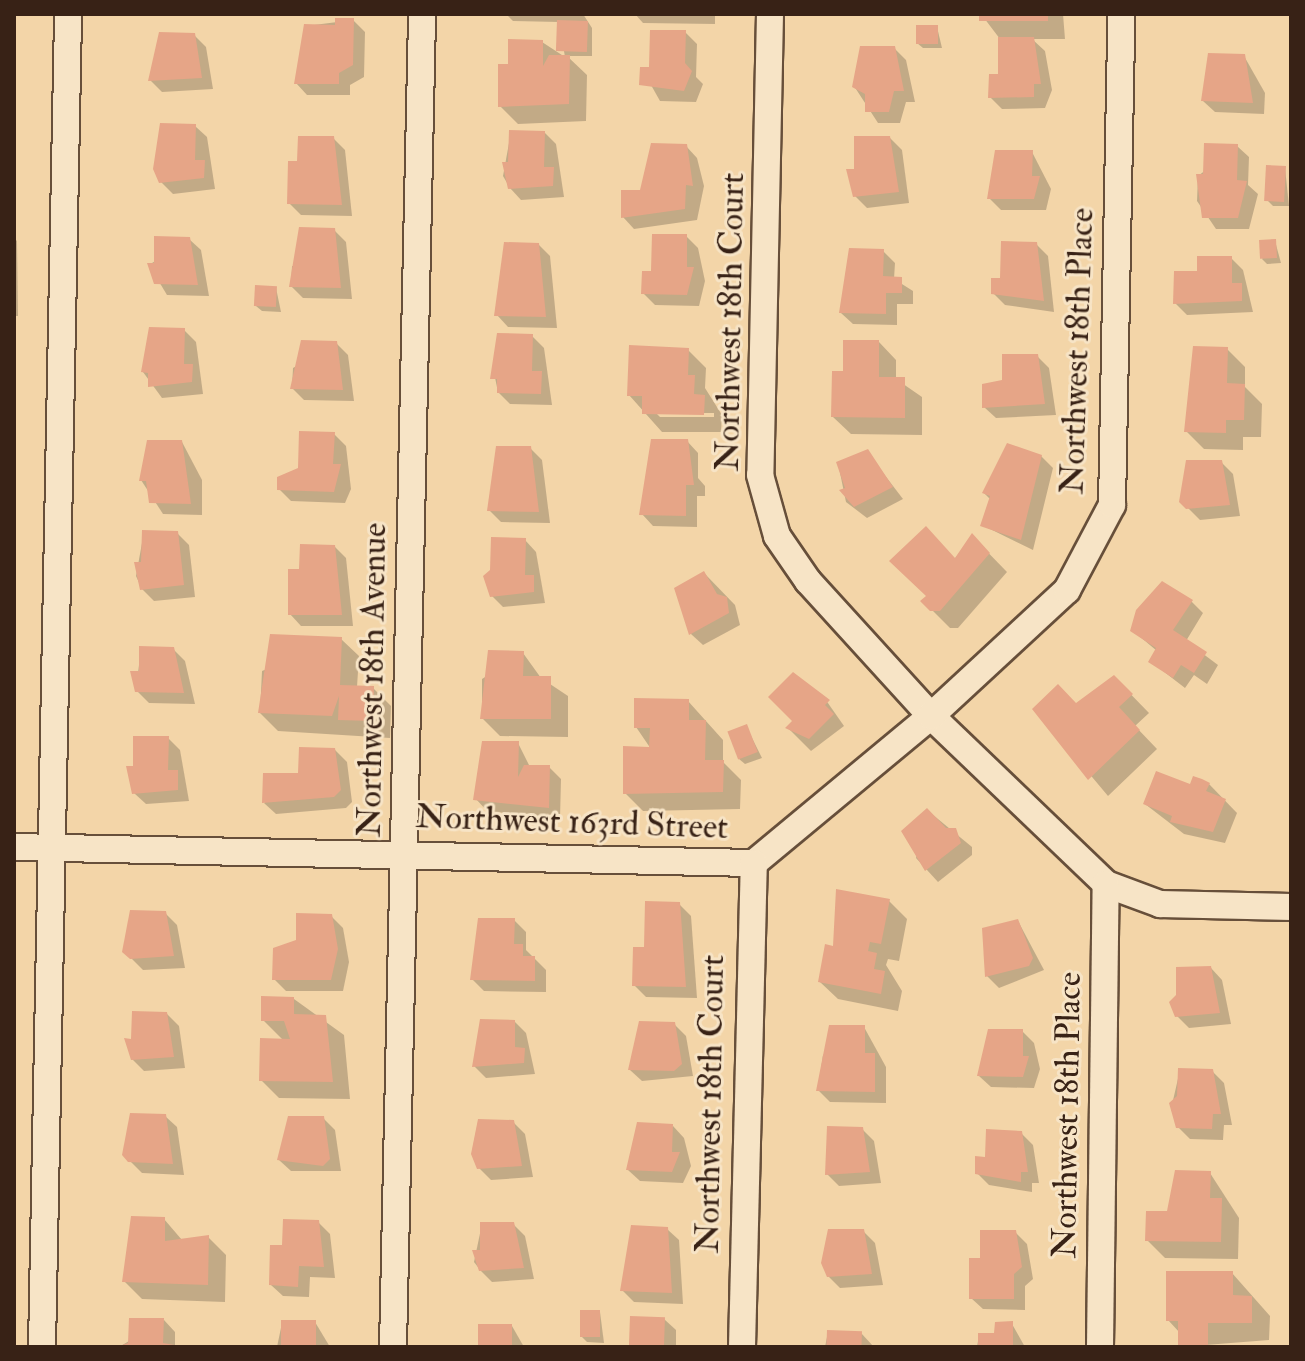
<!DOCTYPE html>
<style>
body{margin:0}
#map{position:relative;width:1305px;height:1361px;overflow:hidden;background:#f3d5a8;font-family:"IM FELL Double Pica",serif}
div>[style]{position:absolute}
.shadow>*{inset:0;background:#0003}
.building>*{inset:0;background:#e6a587;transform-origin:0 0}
.roads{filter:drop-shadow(2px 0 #674f3a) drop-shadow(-2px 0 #674f3a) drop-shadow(0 2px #674f3a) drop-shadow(0 -2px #674f3a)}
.minor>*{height:26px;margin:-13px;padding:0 13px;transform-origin:13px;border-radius:13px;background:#f7e4c6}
span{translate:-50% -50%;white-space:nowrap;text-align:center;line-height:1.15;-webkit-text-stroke:6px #f7e4c6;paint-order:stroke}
.street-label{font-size:34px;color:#382216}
.frame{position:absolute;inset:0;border:16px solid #382216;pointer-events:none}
</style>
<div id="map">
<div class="shadow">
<div style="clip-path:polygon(506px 14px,583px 14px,592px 28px,592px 56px,567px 56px,587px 75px,586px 121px,518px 124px,500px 106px,510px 66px,542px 42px,565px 57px,559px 22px,513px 21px)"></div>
<div style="clip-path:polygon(635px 14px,715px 14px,715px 24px,643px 23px)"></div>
<div style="clip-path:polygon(981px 14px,1063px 14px,1065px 39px,1032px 39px,1045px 51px,1052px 90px,1045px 108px,1002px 109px,990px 97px,1000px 76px,1000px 39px)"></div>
<div style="clip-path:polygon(353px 20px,365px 32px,364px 77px,350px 85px,350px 95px,307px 95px,296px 83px,306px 26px)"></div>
<div style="clip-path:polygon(937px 27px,942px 48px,923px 48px,917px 43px)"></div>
<div style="clip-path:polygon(685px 32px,697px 44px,696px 77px,703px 84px,696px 102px,660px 101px,642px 69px,651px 70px)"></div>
<div style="clip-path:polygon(194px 35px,206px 47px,213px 89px,162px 92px,150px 80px)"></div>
<div style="clip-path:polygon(894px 48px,906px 60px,915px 102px,906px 102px,900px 123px,878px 123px,854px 86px)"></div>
<div style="clip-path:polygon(1244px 56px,1265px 93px,1264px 114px,1215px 112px,1203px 101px)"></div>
<div style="clip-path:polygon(195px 126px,207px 137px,215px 189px,173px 194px,161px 182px)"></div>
<div style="clip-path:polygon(511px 132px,544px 132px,556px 144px,564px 197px,521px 200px,510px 188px,503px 176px)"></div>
<div style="clip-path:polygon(333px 138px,345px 150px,352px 216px,301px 215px,289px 203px,299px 163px)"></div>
<div style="clip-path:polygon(890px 138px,902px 150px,909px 203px,867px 208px,855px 196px,856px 171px)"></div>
<div style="clip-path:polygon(686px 146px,697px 158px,704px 186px,697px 220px,634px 229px,623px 217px)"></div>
<div style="clip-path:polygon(1237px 146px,1249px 157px,1248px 185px,1258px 194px,1249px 229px,1216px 229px,1197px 201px,1198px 176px)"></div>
<div style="clip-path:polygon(1032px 152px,1051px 189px,1046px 210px,1001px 210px,990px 199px)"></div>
<div style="clip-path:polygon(1285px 168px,1289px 206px,1273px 206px,1267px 200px)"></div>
<div style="clip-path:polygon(334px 230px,346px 242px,352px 299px,303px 298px,291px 286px,292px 266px,300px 266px)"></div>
<div style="clip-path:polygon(686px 236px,698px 248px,705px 281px,699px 306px,655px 305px,643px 293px)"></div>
<div style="clip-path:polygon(14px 238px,17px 241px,18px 316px,14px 316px)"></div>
<div style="clip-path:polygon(189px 239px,201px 250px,209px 296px,167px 295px,149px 265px)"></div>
<div style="clip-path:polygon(1275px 241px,1281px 263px,1267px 264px,1262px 259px)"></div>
<div style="clip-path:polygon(538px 244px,550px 256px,557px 328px,508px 327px,497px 315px)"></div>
<div style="clip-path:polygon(1036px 244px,1048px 256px,1054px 312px,1005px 305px,993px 293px)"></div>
<div style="clip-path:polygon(883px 251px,895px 263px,894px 279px,913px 291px,913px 304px,897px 304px,897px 325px,853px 324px,841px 313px)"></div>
<div style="clip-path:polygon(1231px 258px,1243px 270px,1253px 312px,1187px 315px,1175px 303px,1199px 273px)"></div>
<div style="clip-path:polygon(276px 288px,281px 312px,262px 311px,256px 306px)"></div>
<div style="clip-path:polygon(184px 330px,196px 342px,203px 394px,162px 398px,143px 372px)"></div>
<div style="clip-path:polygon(532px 336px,544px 348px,552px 405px,510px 404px,498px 392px,493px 368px)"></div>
<div style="clip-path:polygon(879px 342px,896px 360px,896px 379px,922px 397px,922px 435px,851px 434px,833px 417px,845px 373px)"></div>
<div style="clip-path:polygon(336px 343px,348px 355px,354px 401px,304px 400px,292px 388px,293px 368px)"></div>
<div style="clip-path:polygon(1227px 349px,1245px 367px,1245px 387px,1262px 404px,1261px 437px,1243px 437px,1243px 450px,1204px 449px,1186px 431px)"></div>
<div style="clip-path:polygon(evenodd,688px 350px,706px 368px,705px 388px,722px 415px,721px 432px,662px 432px,629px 395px,688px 350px,656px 413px,714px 413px,714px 417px,660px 417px,656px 413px)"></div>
<div style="clip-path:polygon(1037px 356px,1049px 368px,1056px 415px,996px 418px,984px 407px)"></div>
<div style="clip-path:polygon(334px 434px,346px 446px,351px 489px,345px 503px,291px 501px,279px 489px)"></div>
<div style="clip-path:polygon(687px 441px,698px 453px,698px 478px,705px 486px,705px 496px,697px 496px,697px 527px,653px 526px,642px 514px)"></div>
<div style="clip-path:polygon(182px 442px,202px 480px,202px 515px,163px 514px,141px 480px)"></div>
<div style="clip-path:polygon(530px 448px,542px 460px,550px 523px,501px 522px,489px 510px)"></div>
<div style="clip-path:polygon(867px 452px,903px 499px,867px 518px,846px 502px,838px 463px)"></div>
<div style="clip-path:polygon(1041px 456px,1053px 468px,1033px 550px,982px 525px,991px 500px,984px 493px)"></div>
<div style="clip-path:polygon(1221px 462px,1233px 474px,1240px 516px,1200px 520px,1188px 508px)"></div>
<div style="clip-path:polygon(144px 532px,177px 533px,189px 545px,195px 597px,154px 601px,142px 589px,136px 576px)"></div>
<div style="clip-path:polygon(972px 536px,1007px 572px,958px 628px,950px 628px,923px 601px)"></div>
<div style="clip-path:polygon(525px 540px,536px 552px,545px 603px,503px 607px,491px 595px)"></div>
<div style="clip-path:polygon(335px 547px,346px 558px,353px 626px,301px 626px,290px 614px,301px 571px)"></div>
<div style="clip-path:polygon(704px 573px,735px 605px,740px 625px,703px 645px,691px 634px)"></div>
<div style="clip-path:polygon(1191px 601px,1203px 613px,1186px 641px,1218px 665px,1207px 684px,1194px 675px,1185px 688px,1150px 661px,1157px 651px,1132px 630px)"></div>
<div style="clip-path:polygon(341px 639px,359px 656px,357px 687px,373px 688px,391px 706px,390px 738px,278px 731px,260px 713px,262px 671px)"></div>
<div style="clip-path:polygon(141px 648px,173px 649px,185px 661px,195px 704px,149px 703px,136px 690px)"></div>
<div style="clip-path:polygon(523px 653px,541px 678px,568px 696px,568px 737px,500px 736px,482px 718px,482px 679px)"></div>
<div style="clip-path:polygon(1114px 677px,1149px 713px,1135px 726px,1157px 749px,1108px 796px,1035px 709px,1076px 706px)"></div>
<div style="clip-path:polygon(823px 696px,844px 726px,811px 751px,788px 728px)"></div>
<div style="clip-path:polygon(688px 701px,723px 740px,723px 762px,741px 780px,740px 809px,643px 811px,625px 793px,651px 749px,636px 727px)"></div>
<div style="clip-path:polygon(746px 726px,762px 758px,745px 764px,739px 759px)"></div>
<div style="clip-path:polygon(168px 738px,180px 750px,189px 801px,146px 804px,134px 793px,135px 768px)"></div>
<div style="clip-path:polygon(518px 743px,530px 767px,549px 767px,561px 779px,560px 819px,487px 811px,476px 799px)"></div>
<div style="clip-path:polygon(335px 750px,347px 762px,352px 802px,346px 808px,276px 814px,264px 803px)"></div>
<div style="clip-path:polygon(1209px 784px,1237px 813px,1225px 843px,1184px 834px,1145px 804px)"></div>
<div style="clip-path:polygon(927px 810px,972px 847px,972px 855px,938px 882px,916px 858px)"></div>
<div style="clip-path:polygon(889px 901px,907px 919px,899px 961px,888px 959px,886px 965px,902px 991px,898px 1011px,838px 999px,820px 982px,835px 948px)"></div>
<div style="clip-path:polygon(679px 904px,691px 916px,697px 998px,646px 997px,634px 985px,646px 950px)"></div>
<div style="clip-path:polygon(165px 913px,177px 925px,185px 968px,143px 970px,131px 958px)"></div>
<div style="clip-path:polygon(331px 916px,343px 928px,349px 962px,343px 991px,286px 991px,274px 979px,298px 942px)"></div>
<div style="clip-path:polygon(514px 920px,526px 932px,526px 950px,546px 970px,546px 992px,484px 991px,472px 979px)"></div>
<div style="clip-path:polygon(1018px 921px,1044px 970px,999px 988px,987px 976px)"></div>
<div style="clip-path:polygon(1211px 968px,1222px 980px,1231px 1024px,1189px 1028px,1177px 1016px)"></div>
<div style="clip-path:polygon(294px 999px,344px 1035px,350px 1099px,279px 1098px,261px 1080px,284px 1041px,263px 1020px)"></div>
<div style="clip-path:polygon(167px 1014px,179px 1026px,185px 1068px,144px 1071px,132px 1059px,133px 1041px)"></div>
<div style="clip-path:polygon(515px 1022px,526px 1033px,535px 1074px,486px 1078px,474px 1066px)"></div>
<div style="clip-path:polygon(674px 1024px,686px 1036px,693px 1076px,642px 1081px,630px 1070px)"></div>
<div style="clip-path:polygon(864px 1027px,886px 1067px,886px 1103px,830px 1102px,818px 1090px,823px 1055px)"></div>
<div style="clip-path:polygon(1022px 1031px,1034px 1043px,1040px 1069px,1034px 1088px,991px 1087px,979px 1076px)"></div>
<div style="clip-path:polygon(1180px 1070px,1212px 1071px,1224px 1083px,1232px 1125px,1224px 1125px,1223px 1140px,1190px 1139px,1178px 1127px,1171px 1109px)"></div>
<div style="clip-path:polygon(165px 1116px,177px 1127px,184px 1175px,142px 1173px,130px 1161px)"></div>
<div style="clip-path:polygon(323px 1118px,335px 1130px,341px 1171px,291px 1171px,279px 1160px)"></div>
<div style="clip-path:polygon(480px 1121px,513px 1122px,525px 1134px,533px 1177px,491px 1180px,478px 1167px)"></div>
<div style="clip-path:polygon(673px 1126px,684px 1138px,691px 1166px,683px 1183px,640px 1181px,628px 1170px)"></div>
<div style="clip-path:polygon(862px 1129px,874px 1141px,881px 1183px,839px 1186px,827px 1174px)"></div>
<div style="clip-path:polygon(1021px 1133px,1033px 1145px,1039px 1183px,1032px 1183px,1032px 1192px,989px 1185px,977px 1173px)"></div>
<div style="clip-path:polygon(1210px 1173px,1239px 1218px,1238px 1259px,1165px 1258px,1147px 1240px)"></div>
<div style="clip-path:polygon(164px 1219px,182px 1240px,208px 1237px,226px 1255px,225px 1302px,142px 1299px,124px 1281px)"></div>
<div style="clip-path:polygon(318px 1222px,330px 1234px,335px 1278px,310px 1277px,309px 1297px,283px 1296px,271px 1285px)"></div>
<div style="clip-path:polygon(482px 1224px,513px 1224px,525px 1236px,534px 1279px,492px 1282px,481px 1271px,474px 1262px)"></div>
<div style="clip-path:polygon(667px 1229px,679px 1240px,683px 1304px,634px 1302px,622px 1290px)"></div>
<div style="clip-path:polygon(830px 1231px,863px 1231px,875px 1243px,883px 1285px,840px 1288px,828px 1276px)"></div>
<div style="clip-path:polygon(1015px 1232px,1027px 1244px,1033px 1279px,1025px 1286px,1025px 1310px,983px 1309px,971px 1298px,982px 1260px)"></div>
<div style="clip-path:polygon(1232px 1273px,1270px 1316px,1269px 1340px,1180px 1347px,1180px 1333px,1168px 1320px)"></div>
<div style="clip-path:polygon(600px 1312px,604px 1343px,587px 1342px,581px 1336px)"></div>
<div style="clip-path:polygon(664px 1319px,676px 1330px,676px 1347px,631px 1347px)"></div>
<div style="clip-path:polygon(164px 1320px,175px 1332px,175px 1346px,186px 1347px,119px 1347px)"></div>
<div style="clip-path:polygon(315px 1322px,330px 1347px,277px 1347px,282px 1323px)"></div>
<div style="clip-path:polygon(1012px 1324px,1025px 1347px,977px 1347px,979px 1335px,996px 1335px)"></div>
<div style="clip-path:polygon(512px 1326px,524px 1347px,479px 1347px)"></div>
<div style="clip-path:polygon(828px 1332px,861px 1333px,874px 1347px,825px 1347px)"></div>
</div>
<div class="building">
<div style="left:979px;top:14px;width:69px;height:7px"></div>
<div style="clip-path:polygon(335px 18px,354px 18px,353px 65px,339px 73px,339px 84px,294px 84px,304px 24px,335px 25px)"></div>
<div style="left:557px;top:20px;width:31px;height:31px;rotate:2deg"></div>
<div style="left:916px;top:25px;width:22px;height:19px"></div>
<div style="clip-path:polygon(650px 30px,686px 30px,685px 63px,692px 71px,684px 91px,639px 85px,640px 67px,649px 67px)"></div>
<div style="clip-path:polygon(159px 32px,195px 33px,202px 78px,148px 81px)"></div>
<div style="clip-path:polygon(998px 37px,1034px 37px,1041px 84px,1034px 84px,1034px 97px,988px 98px,989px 74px,998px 74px)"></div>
<div style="clip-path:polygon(508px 39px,543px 40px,543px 66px,549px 55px,570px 55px,569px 104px,498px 107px,498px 64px,508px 64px)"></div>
<div style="clip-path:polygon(860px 46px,895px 46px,904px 91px,894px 91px,889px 112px,865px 112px,865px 94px,852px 87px)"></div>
<div style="clip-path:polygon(1208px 53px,1245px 54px,1253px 103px,1201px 101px)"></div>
<div style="clip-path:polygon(160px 123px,196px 124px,195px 160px,205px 160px,204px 178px,159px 183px,153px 169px)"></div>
<div style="clip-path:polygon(509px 130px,545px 131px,544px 167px,554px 167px,553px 186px,508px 189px,502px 162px,508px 162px)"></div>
<div style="clip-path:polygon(298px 136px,334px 136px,342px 205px,287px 204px,288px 161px,297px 161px)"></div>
<div style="clip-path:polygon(854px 136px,890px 136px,899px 192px,853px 197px,846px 169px,854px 169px)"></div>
<div style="clip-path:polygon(651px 143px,687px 144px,693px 186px,686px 185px,685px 209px,621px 218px,621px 190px,640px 190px)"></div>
<div style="clip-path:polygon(1204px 143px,1238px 144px,1237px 180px,1247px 181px,1238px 218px,1202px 218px,1196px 174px,1203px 174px)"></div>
<div style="clip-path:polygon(995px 150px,1033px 150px,1032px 176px,1040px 176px,1034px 199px,987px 199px)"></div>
<div style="left:1266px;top:165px;width:20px;height:36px;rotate:3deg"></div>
<div style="clip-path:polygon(299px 227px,335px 228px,341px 288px,289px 287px)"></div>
<div style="clip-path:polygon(652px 234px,687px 234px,687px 267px,694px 267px,687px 295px,641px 294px,642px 271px,651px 271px)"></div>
<div style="clip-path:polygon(154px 236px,190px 237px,198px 285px,154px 284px,147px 263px,154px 263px)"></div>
<div style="left:1276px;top:239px;width:19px;height:17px;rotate:87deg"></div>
<div style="clip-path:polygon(1001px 241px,1037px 242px,1044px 301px,991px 294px,991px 278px,1000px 278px)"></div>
<div style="clip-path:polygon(504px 242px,539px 243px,546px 317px,494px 316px)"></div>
<div style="clip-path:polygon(849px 248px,884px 249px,883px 276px,902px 277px,902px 293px,886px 293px,886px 314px,839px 313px)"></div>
<div style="clip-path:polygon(1197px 256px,1232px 256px,1232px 283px,1242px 283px,1242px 301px,1173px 304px,1174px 271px,1197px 271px)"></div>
<div style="left:255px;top:285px;width:22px;height:21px;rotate:3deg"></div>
<div style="clip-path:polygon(149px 327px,185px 328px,184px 364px,193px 364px,192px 382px,148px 387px,148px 373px,141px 372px)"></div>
<div style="clip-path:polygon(497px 333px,533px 334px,532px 371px,542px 371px,541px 394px,497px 393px,497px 379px,490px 379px)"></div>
<div style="clip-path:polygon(301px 340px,337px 341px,343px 390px,290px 389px)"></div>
<div style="clip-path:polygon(843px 340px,879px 340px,879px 377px,905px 377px,905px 418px,831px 417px,832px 371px,843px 371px)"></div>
<div style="clip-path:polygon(629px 345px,689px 348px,688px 375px,695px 375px,694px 394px,705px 395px,704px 415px,642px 414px,642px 396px,627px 396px)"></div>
<div style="clip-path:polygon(1193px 346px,1228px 347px,1227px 383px,1245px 384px,1244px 420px,1226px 420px,1226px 433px,1184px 432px)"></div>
<div style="clip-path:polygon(1002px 354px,1038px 354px,1045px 404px,982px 408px,982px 384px,1002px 380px)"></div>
<div style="clip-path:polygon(299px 431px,335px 432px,333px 464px,341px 464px,334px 492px,277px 490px,277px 477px,298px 468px)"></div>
<div style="clip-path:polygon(651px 439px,688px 439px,694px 485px,686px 485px,686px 516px,639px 515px)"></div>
<div style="clip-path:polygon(147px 440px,182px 440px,191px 504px,149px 503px,146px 481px,139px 481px)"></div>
<div style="clip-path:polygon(1007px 443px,1042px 455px,1021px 540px,980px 526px,990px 496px,982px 493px)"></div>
<div style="clip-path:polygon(496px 446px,531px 446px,539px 512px,487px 511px)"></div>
<div style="clip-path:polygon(868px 449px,893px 487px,854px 507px,839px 490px,845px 488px,836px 462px)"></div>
<div style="clip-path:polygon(1186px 460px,1222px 460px,1230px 505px,1186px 509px,1179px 502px)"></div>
<div style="clip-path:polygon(926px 526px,955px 558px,972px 533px,990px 553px,940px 611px,930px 611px,920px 601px,926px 596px,889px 561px)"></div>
<div style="clip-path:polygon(142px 530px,178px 531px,184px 585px,140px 590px,134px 562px,141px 562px)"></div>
<div style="clip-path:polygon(491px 537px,526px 538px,525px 575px,534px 575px,534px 592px,490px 597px,483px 576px,490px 570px)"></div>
<div style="clip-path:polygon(300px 544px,335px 545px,342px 615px,288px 615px,288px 569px,299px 569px)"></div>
<div style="clip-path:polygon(704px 571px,717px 594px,727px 597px,729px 613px,689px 635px,674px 588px)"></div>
<div style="clip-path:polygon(1162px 581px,1193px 600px,1173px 630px,1207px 652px,1194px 673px,1181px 665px,1173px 678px,1148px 662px,1156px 648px,1130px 631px,1136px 610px)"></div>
<div style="clip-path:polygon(270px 634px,342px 637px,340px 685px,374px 686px,373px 721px,338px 720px,339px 696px,332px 716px,258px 713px)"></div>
<div style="clip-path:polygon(139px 646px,174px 647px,184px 693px,135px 692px,130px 671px,139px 671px)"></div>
<div style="clip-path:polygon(488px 650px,524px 651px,523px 676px,551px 676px,551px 719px,480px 719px)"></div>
<div style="clip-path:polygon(793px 672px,830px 700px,825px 705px,834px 714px,809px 739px,785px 728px,792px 721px,768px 697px)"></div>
<div style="clip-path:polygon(1114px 675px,1133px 694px,1119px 707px,1140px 730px,1088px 780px,1032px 709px,1058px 684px,1076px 703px)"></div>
<div style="clip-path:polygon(634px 698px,689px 699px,689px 720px,706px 720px,705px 760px,724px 760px,723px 792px,623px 794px,623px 746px,649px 747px,650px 728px,634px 728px)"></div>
<div style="left:747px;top:724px;width:30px;height:21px;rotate:69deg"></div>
<div style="clip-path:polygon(133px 736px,169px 736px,168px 770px,178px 770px,178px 790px,132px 794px,126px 766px,133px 766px)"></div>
<div style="clip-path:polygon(482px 741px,519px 741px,518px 777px,524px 765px,550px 765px,549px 808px,473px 800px)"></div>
<div style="clip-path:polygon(299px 747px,335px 748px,341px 790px,334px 797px,262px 803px,263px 773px,298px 773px)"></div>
<div style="clip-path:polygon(1156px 771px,1190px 784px,1193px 776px,1202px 779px,1210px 783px,1206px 791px,1226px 799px,1213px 832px,1170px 822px,1172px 816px,1143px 804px)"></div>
<div style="clip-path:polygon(927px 808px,946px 828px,956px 828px,961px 843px,925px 871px,901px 831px)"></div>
<div style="clip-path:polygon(836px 889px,890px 899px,881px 944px,870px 942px,868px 951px,877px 953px,874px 969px,885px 971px,881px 994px,818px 982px,825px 944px,833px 946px)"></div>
<div style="clip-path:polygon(645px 901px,680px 902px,686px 987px,632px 986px,633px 947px,644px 947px)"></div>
<div style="clip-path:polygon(130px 910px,166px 911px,174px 956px,130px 959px,122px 952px)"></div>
<div style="clip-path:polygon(296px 913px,332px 914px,338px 949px,331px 980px,272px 980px,273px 948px,296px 940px)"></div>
<div style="clip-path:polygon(478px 918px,515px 918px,514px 944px,523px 944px,523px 956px,535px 956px,535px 981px,470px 980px)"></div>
<div style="clip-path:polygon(1018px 919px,1033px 958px,1029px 966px,985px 977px,982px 928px)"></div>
<div style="clip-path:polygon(1211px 966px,1220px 1013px,1175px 1017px,1169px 1002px,1176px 995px,1176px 967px)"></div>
<div style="clip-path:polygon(261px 996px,294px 997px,294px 1014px,326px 1015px,333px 1082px,259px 1081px,260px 1038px,290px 1039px,284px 1021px,261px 1021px)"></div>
<div style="clip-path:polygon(132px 1011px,167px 1012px,174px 1057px,131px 1060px,124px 1038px,131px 1039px)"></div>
<div style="clip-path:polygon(480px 1019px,515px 1020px,515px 1047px,525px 1048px,524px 1063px,472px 1067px)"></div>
<div style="clip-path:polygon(639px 1021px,675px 1022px,682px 1064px,674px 1071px,628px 1070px)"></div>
<div style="clip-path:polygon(829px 1025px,865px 1025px,865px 1053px,875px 1053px,875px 1092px,816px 1091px)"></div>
<div style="clip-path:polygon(988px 1029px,1023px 1029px,1023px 1056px,1029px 1056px,1023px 1077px,977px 1076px)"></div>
<div style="clip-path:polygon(1178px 1068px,1213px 1069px,1221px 1114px,1213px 1114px,1212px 1129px,1176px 1128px,1169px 1103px,1177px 1096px)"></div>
<div style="clip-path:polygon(130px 1113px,166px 1114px,173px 1164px,128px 1162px,122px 1155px)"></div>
<div style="clip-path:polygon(288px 1116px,324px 1116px,330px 1159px,323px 1166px,277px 1160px)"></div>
<div style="clip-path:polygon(478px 1119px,514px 1120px,522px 1166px,477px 1169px,471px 1154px)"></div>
<div style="clip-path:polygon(637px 1122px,673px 1124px,672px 1152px,680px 1152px,672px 1172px,626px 1170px)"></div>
<div style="clip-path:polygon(827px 1126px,863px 1127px,870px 1172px,825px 1175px)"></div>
<div style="clip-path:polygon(986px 1129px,1022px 1131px,1028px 1172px,1021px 1172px,1021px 1182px,975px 1174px,975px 1156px,985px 1157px)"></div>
<div style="clip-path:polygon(1175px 1170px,1211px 1171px,1210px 1198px,1222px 1198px,1221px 1242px,1145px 1241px,1146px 1211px,1167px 1211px)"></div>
<div style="clip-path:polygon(131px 1216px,165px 1217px,165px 1241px,209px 1235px,208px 1285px,122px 1282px)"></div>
<div style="clip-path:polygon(283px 1219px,319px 1220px,324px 1267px,299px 1266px,298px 1287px,269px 1285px,270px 1245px,282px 1245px)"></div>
<div style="clip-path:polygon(480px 1222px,514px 1222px,524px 1268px,479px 1271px,472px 1250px,480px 1250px)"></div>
<div style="clip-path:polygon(631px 1225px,668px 1227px,672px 1293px,620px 1291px)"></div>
<div style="clip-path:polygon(828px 1229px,864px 1229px,872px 1274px,827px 1277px,821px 1263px)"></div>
<div style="clip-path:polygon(980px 1230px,1016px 1230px,1022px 1267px,1014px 1274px,1014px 1299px,969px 1299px,969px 1258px,980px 1258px)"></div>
<div style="clip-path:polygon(1166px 1271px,1233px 1271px,1233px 1295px,1252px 1296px,1252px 1323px,1208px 1323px,1208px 1347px,1178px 1347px,1178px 1321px,1166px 1321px)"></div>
<div style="left:580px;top:1310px;width:20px;height:27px"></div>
<div style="left:630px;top:1316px;width:35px;height:31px;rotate:2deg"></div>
<div style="clip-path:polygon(129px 1318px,164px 1318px,163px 1343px,186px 1347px,117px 1347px,128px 1343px)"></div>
<div style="left:316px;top:1320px;width:27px;height:35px;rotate:90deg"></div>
<div style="clip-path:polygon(1013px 1321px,1013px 1347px,978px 1347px,978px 1333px,994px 1333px,995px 1322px)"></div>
<div style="left:478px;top:1324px;width:34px;height:23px"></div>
<div style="left:827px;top:1330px;width:35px;height:17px;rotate:2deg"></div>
</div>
<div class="roads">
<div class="minor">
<div style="left:770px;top:14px;width:461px;rotate:91.2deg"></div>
<div style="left:760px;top:475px;width:63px;rotate:74.4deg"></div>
<div style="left:777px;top:536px;width:55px;rotate:55.4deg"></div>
<div style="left:808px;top:581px;width:183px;rotate:47.7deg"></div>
<div style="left:931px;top:716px;width:243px;rotate:43.8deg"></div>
<div style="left:1106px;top:884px;width:58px;rotate:20.3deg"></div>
<div style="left:1160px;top:904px;width:131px;rotate:1.3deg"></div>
<div style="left:14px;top:847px;width:740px;rotate:1.24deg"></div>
<div style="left:754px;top:863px;width:230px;rotate:-39.7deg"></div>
<div style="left:931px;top:716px;width:185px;rotate:-42.8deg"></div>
<div style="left:1067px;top:590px;width:96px;rotate:-62.1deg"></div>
<div style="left:1112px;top:505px;width:491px;rotate:-88.9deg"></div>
<div style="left:42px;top:1347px;width:1333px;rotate:-88.88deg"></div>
<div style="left:393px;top:1347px;width:1333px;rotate:-88.75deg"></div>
<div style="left:742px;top:1347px;width:484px;rotate:-88.6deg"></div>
<div style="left:1100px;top:1347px;width:463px;rotate:-89.3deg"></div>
</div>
</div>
<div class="street-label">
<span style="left:730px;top:322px;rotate:-89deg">Northwest 18th Court</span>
<span style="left:1077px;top:351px;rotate:-88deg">Northwest 18th Place</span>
<span style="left:372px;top:680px;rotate:-89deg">Northwest 18th Avenue</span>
<span style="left:572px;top:822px;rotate:2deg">Northwest 163rd Street</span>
<span style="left:710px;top:1104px;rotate:-89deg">Northwest 18th Court</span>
<span style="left:1067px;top:1115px;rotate:-89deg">Northwest 18th Place</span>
</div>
<div class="frame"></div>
</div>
